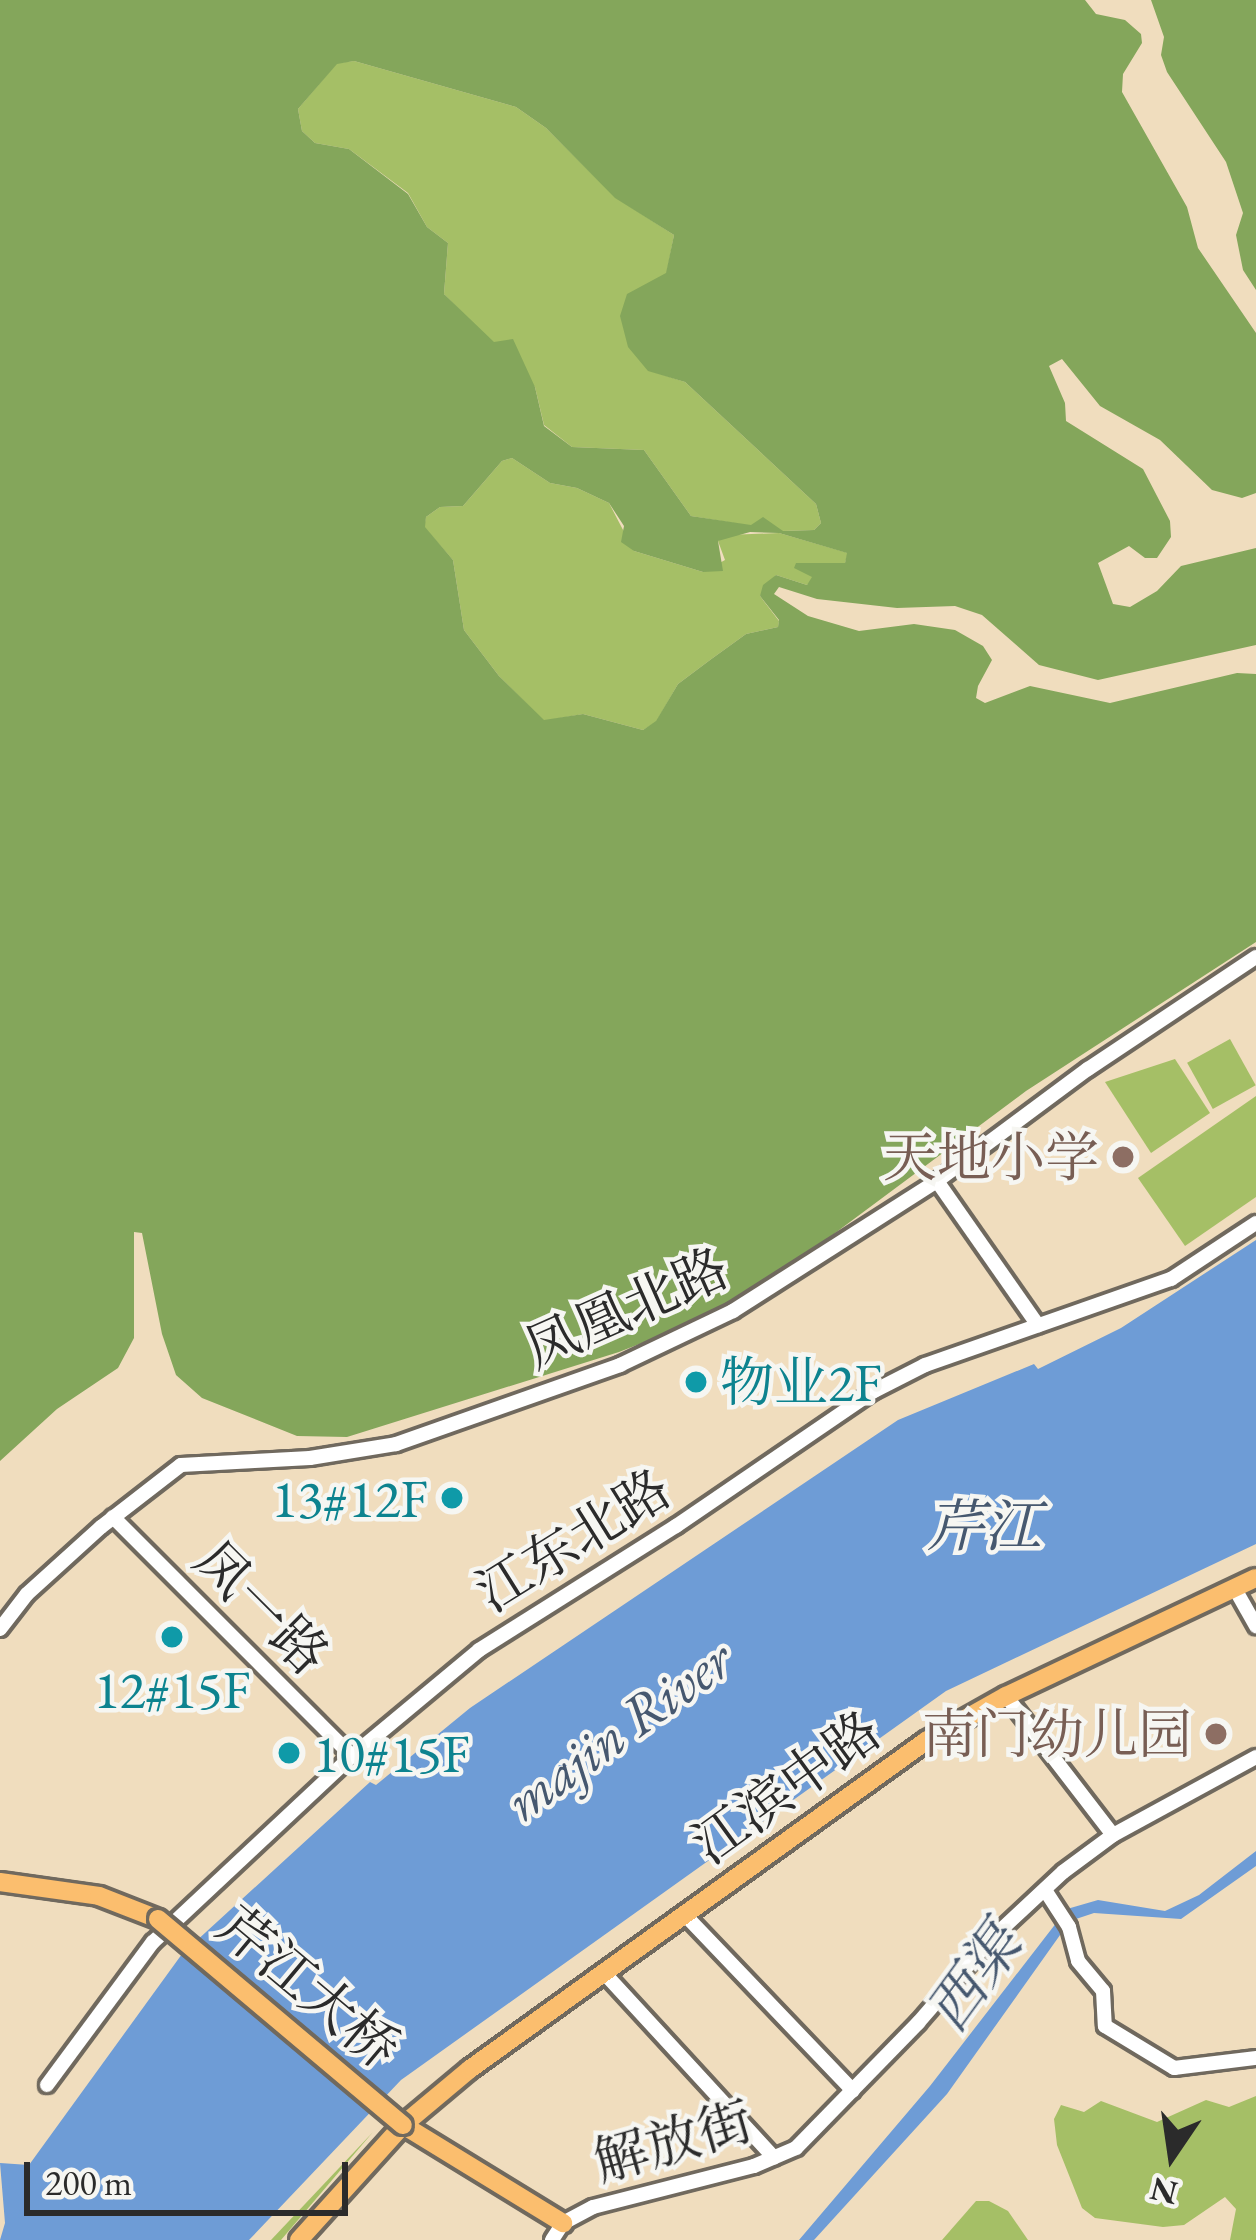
<!DOCTYPE html>
<meta charset="utf-8">
<style>
body{margin:0}
#map{position:relative;width:1256px;height:2240px;overflow:hidden;background:#f0ddbe;font-family:"EB Garamond","Noto Serif SC",serif}
div>[style]{position:absolute}
.green>*{inset:0;background:#a5bf66;transform-origin:0 0}
.forest>*{inset:0;background:#84a65b}
.water>*{inset:0;background:#6e9cd6}
.roads{filter:drop-shadow(3px 0 #70695e) drop-shadow(-3px 0 #70695e) drop-shadow(0 3px #70695e) drop-shadow(0 -3px #70695e)}
.minor>*{height:14px;margin:-7px;padding:0 7px;transform-origin:7px;border-radius:7px;background:#fff}
.major>*{height:18px;margin:-9px;padding:0 9px;transform-origin:9px;border-radius:9px;background:#fbbe6e}
.bridges{filter:drop-shadow(3px 0 #70695e) drop-shadow(-3px 0 #70695e) drop-shadow(0 3px #70695e) drop-shadow(0 -3px #70695e)}
.major-bridge>*{height:18px;margin:-9px;padding:0 9px;transform-origin:9px;border-radius:9px;background:#fbbe6e}
.dots>*{width:33px;height:33px;translate:-50% -50%;box-sizing:border-box;border:6px solid #f6f6f2;border-radius:50%}
span{translate:-50% -50%;white-space:nowrap;text-align:center;line-height:1.15;-webkit-text-stroke:9px #f6f6f2;paint-order:stroke}
.education-label{font-size:54px;color:#785e54}
.right{translate:-100% -50%;text-align:right}
.street-label{font-size:54px;color:#2b2b2b}
.culture-label{font-size:54px;color:#0d838f}
.left{translate:0 -50%;text-align:left}
.water-label{font-size:57px;color:#46586f;font-style:italic}
.north{position:absolute;left:1112px;top:2096px;width:120px;height:120px;-webkit-text-stroke:9px #f6f6f2;paint-order:stroke;rotate:193deg;font-size:33px;font-weight:700;line-height:48px;text-align:center;color:#2b2b2b}
.north::after{content:'';display:block;margin:auto;width:42px;height:54px;background:#2b2b2b;clip-path:polygon(50% 0,100% 100%,50% 72%,0 100%)}
.scale{position:absolute;left:24px;top:2162px;width:324px;height:54px;box-sizing:border-box;border:6px solid #2b2b2b;border-top:0;padding-left:15px;font-size:36px;line-height:42px;white-space:nowrap;color:#2b2b2b;-webkit-text-stroke:9px #f6f6f2;paint-order:stroke}
</style>
<div id="map">
<div class="green">
<div style="clip-path:polygon(354px 61px,516px 107px,546px 128px,615px 197px,674px 235px,648px 370px,685px 382px,816px 504px,821px 523px,814px 530px,782px 531px,691px 516px,644px 450px,572px 447px,544px 425px,535px 387px,444px 294px,448px 243px,427px 227px,408px 193px,349px 149px,315px 143px,302px 131px,298px 109px,337px 63px)"></div>
<div style="clip-path:polygon(512px 458px,550px 483px,577px 488px,609px 503px,634px 551px,703px 572px,725px 560px,718px 541px,727px 535px,779px 533px,848px 553px,845px 563px,831px 564px,807px 585px,776px 575px,760px 596px,779px 621px,778px 627px,746px 634px,710px 660px,678px 684px,656px 722px,643px 730px,583px 714px,544px 721px,499px 676px,464px 630px,453px 560px,424px 527px,426px 517px,440px 507px,463px 506px,502px 461px)"></div>
<div style="left:1230px;top:1039px;width:53px;height:49px;rotate:61deg"></div>
<div style="clip-path:polygon(1175px 1059px,1210px 1113px,1151px 1153px,1105px 1082px)"></div>
<div style="clip-path:polygon(1256px 1096px,1256px 1197px,1185px 1246px,1138px 1178px)"></div>
<div style="clip-path:polygon(1256px 2096px,1256px 2240px,1230px 2240px,1236px 2209px,1225px 2197px,1184px 2225px,1163px 2227px,1095px 2218px,1082px 2208px,1057px 2145px,1054px 2119px,1061px 2105px,1084px 2112px,1101px 2101px,1157px 2122px,1206px 2100px,1229px 2107px)"></div>
<div style="clip-path:polygon(373px 2132px,281px 2240px,271px 2240px)"></div>
<div style="clip-path:polygon(976px 2201px,989px 2201px,1008px 2211px,1028px 2240px,942px 2240px)"></div>
</div>
<div class="forest">
<div style="clip-path:polygon(evenodd,0 0,1085px 0,1096px 14px,1125px 20px,1141px 34px,1142px 43px,1123px 74px,1122px 92px,1187px 207px,1198px 248px,1256px 333px,1256px 493px,1242px 498px,1212px 490px,1160px 440px,1100px 406px,1062px 359px,1049px 366px,1065px 403px,1066px 421px,1143px 469px,1170px 521px,1171px 537px,1157px 558px,1145px 558px,1129px 546px,1098px 563px,1113px 604px,1130px 607px,1157px 591px,1181px 566px,1256px 548px,1256px 645px,1098px 680px,1039px 665px,982px 615px,955px 606px,897px 608px,817px 599px,779px 587px,774px 594px,808px 616px,859px 631px,914px 624px,955px 630px,983px 646px,992px 660px,978px 686px,976px 698px,985px 703px,1030px 686px,1110px 703px,1237px 673px,1256px 674px,1256px 942px,1026px 1091px,819px 1245px,703px 1319px,619px 1352px,347px 1437px,297px 1436px,202px 1398px,176px 1375px,162px 1334px,142px 1233px,134px 1232px,134px 1338px,118px 1368px,57px 1409px,0 1461px,0 0,354px 61px,516px 107px,546px 128px,615px 198px,674px 235px,666px 273px,627px 294px,620px 316px,628px 347px,648px 371px,685px 382px,816px 504px,821px 523px,814px 530px,783px 531px,763px 517px,751px 525px,691px 516px,644px 450px,572px 447px,544px 426px,535px 387px,513px 339px,494px 342px,444px 294px,448px 243px,427px 227px,408px 194px,349px 149px,315px 143px,302px 131px,298px 109px,337px 64px,354px 61px,0 0,512px 458px,550px 483px,577px 488px,609px 503px,624px 526px,621px 542px,634px 551px,703px 572px,723px 571px,718px 541px,750px 532px,779px 533px,847px 553px,845px 563px,796px 563px,794px 568px,812px 577px,807px 585px,776px 575px,763px 585px,760px 596px,779px 620px,778px 627px,746px 634px,710px 660px,678px 684px,656px 721px,643px 730px,583px 714px,544px 720px,499px 676px,464px 630px,453px 560px,425px 527px,426px 517px,440px 507px,463px 506px,502px 461px,512px 458px)"></div>
<div style="clip-path:polygon(1151px 0,1256px 0,1256px 290px,1243px 270px,1236px 235px,1243px 213px,1226px 162px,1167px 72px,1161px 55px,1164px 37px)"></div>
</div>
<div class="water">
<div style="clip-path:polygon(1256px 1240px,1256px 1544px,946px 1691px,401px 2080px,249px 2240px,0 2240px,5px 2223px,0 2163px,29px 2165px,182px 1954px,370px 1782px,376px 1785px,470px 1708px,898px 1420px,1034px 1364px,1038px 1369px,1121px 1328px)"></div>
<div style="clip-path:polygon(1256px 1851px,1256px 1866px,1181px 1919px,1094px 1913px,1070px 1921px,947px 2094px,814px 2240px,799px 2240px,930px 2086px,1067px 1909px,1098px 1900px,1165px 1911px,1199px 1895px)"></div>
</div>
<div class="roads">
<div class="minor">
<div style="left:937px;top:1181px;width:176px;rotate:55deg"></div>
<div style="left:113px;top:1517px;width:338px;rotate:45deg"></div>
<div style="left:1235px;top:1589px;width:43px;rotate:60.4deg"></div>
<div style="left:0;top:1629px;width:44px;rotate:-52.4deg"></div>
<div style="left:27px;top:1594px;width:100px;rotate:-42.2deg"></div>
<div style="left:101px;top:1527px;width:101px;rotate:-37.8deg"></div>
<div style="left:181px;top:1465px;width:129px;rotate:-3.1deg"></div>
<div style="left:310px;top:1458px;width:87px;rotate:-9.2deg"></div>
<div style="left:396px;top:1444px;width:238px;rotate:-19.4deg"></div>
<div style="left:620px;top:1365px;width:125px;rotate:-25.5deg"></div>
<div style="left:733px;top:1311px;width:242px;rotate:-32.5deg"></div>
<div style="left:937px;top:1181px;width:188px;rotate:-36.6deg"></div>
<div style="left:1088px;top:1069px;width:202px;rotate:-33.7deg"></div>
<div style="left:1006px;top:1696px;width:175px;rotate:52.4deg"></div>
<div style="left:1045px;top:1890px;width:44px;rotate:57deg"></div>
<div style="left:1069px;top:1927px;width:35px;rotate:75deg"></div>
<div style="left:1078px;top:1961px;width:39px;rotate:50deg"></div>
<div style="left:1103px;top:1991px;width:35px;rotate:87deg"></div>
<div style="left:1105px;top:2026px;width:81px;rotate:31.3deg"></div>
<div style="left:1174px;top:2068px;width:83px;rotate:-7deg"></div>
<div style="left:685px;top:1915px;width:243px;rotate:46.3deg"></div>
<div style="left:606px;top:1975px;width:248px;rotate:47.4deg"></div>
<div style="left:47px;top:2085px;width:178px;rotate:-53.5deg"></div>
<div style="left:153px;top:1942px;width:272px;rotate:-43.1deg"></div>
<div style="left:352px;top:1756px;width:165px;rotate:-39.8deg"></div>
<div style="left:479px;top:1650px;width:233px;rotate:-32.2deg"></div>
<div style="left:676px;top:1526px;width:240px;rotate:-34.3deg"></div>
<div style="left:874px;top:1391px;width:57px;rotate:-27deg"></div>
<div style="left:925px;top:1365px;width:261px;rotate:-19.3deg"></div>
<div style="left:1171px;top:1279px;width:102px;rotate:-33.4deg"></div>
<div style="left:552px;top:2240px;width:20px;rotate:-57deg"></div>
<div style="left:563px;top:2223px;width:34px;rotate:-28deg"></div>
<div style="left:593px;top:2207px;width:166px;rotate:-14.3deg"></div>
<div style="left:754px;top:2166px;width:46px;rotate:-23.2deg"></div>
<div style="left:796px;top:2148px;width:175px;rotate:-45.7deg"></div>
<div style="left:918px;top:2023px;width:108px;rotate:-49.1deg"></div>
<div style="left:989px;top:1941px;width:101px;rotate:-43deg"></div>
<div style="left:1063px;top:1872px;width:62px;rotate:-36.5deg"></div>
<div style="left:1113px;top:1835px;width:163px;rotate:-28.6deg"></div>
</div>
<div class="major">
<div style="left:0;top:1882px;width:100px;rotate:8deg"></div>
<div style="left:99px;top:1896px;width:63px;rotate:21.3deg"></div>
<div style="left:403px;top:2125px;width:188px;rotate:31.5deg"></div>
<div style="left:299px;top:2240px;width:155px;rotate:-47.9deg"></div>
<div style="left:403px;top:2125px;width:87px;rotate:-39.9deg"></div>
<div style="left:470px;top:2069px;width:562px;rotate:-35.73deg"></div>
<div style="left:926px;top:1741px;width:92px;rotate:-29.4deg"></div>
<div style="left:1006px;top:1696px;width:276px;rotate:-25.3deg"></div>
</div>
</div>
<div class="bridges">
<div class="major-bridge">
<div style="left:158px;top:1919px;width:320px;rotate:40.1deg"></div>
</div>
</div>
<div class="dots">
<div style="left:1123px;top:1157px;background:#8d6e63"></div>
<div style="left:696px;top:1382px;background:#0f9aa8"></div>
<div style="left:452px;top:1498px;background:#0f9aa8"></div>
<div style="left:172px;top:1637px;background:#0f9aa8"></div>
<div style="left:1216px;top:1734px;background:#8d6e63"></div>
<div style="left:289px;top:1753px;background:#0f9aa8"></div>
</div>
<div class="education-label">
<span class="right" style="left:1099px;top:1157px">天地小学</span>
<span class="right" style="left:1192px;top:1734px">南门幼儿园</span>
</div>
<div class="street-label">
<span style="left:626px;top:1308px;rotate:-24deg">凤凰北路</span>
<span style="left:573px;top:1540px;rotate:-32deg">江东北路</span>
<span style="left:262px;top:1607px;rotate:45deg">凤一路</span>
<span style="left:786px;top:1787px;rotate:-36deg">江滨中路</span>
<span style="left:309px;top:1987px;rotate:40deg">芹江大桥</span>
<span style="left:673px;top:2141px;rotate:-16deg">解放街</span>
</div>
<div class="culture-label">
<span class="left" style="left:720px;top:1382px">物业2F</span>
<span class="right" style="left:428px;top:1498px">13#12F</span>
<span style="left:172px;top:1689px">12#15F</span>
<span class="left" style="left:313px;top:1753px">10#15F</span>
</div>
<div class="water-label">
<span style="left:984px;top:1527px">芹江</span>
<span style="left:618px;top:1730px;rotate:-36deg">majin River</span>
<span style="left:974px;top:1978px;rotate:-54deg">西渠</span>
</div>
<div class="north">N</div>
<div class="scale">200 m</div>
</div>
